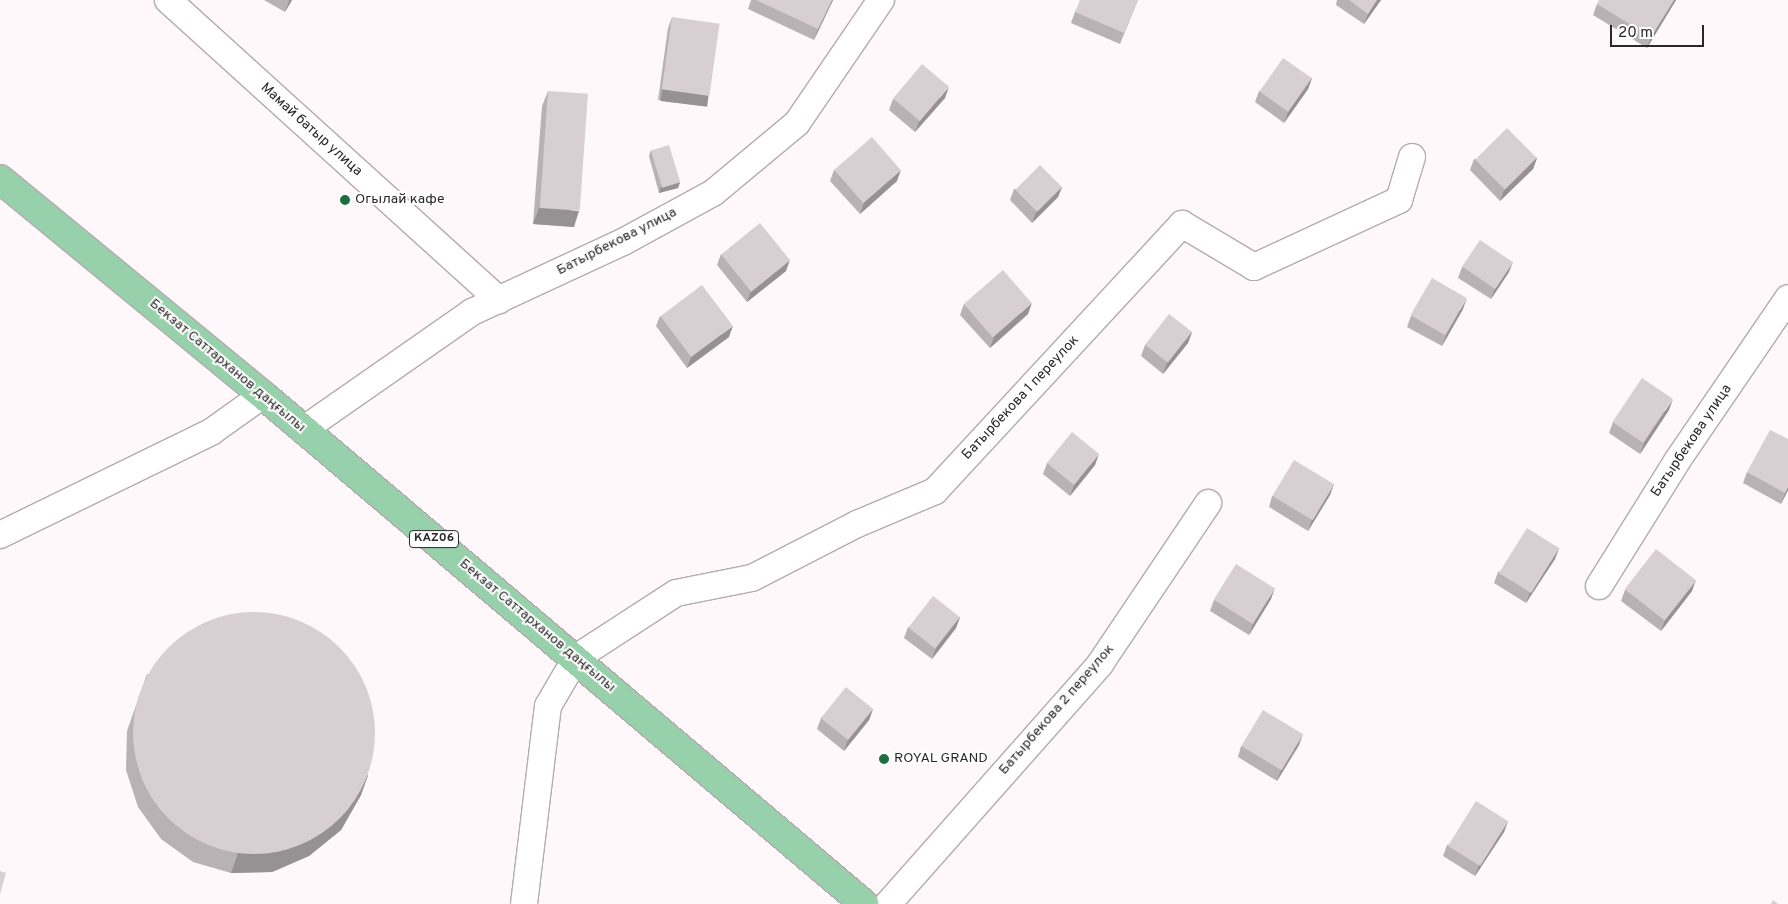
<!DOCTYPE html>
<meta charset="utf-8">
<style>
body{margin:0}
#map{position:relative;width:1788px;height:904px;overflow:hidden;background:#fff8fb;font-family:Overpass,sans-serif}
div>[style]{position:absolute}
.roads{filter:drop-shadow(1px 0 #b4abaf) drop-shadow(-1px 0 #b4abaf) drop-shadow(0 1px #b4abaf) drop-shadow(0 -1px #b4abaf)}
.minor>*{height:26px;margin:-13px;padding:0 13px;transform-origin:13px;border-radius:13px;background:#fff}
.primary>*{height:28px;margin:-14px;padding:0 14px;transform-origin:14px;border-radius:14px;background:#97d1ab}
.wall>*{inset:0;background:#b9b2b5}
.shaded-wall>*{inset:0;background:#969193;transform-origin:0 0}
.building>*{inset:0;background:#d7cfd2;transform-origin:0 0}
.round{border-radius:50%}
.dots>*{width:14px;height:14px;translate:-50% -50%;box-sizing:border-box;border:2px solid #fff;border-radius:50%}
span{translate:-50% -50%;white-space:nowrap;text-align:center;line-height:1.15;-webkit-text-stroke:4px #fff;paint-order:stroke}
.shield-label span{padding:1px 4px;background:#fff;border:1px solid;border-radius:4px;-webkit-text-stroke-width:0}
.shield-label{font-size:12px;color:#2a2728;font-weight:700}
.street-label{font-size:14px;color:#2a2728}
.poi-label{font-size:14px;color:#2a2728}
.left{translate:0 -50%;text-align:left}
.scale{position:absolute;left:1610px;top:25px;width:94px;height:22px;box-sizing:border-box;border:2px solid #2a2728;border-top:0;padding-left:6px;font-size:15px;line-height:18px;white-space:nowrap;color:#2a2728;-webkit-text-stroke:4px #fff;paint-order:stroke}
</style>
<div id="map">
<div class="roads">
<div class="minor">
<div style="left:168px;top:0;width:447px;rotate:42.2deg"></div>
<div style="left:303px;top:430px;width:206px;rotate:-34.9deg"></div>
<div style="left:472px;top:312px;width:166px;rotate:-24.9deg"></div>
<div style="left:623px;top:242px;width:102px;rotate:-28.6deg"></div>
<div style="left:713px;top:193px;width:109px;rotate:-39.8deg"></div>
<div style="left:797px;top:123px;width:149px;rotate:-55.7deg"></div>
<div style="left:0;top:535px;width:235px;rotate:-26deg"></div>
<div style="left:211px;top:432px;width:64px;rotate:-35.4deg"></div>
<div style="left:1599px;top:586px;width:147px;rotate:-58deg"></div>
<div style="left:1677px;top:461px;width:197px;rotate:-55.7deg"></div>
<div style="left:524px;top:904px;width:199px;rotate:-83.1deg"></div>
<div style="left:548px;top:706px;width:56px;rotate:-59.7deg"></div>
<div style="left:576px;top:658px;width:119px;rotate:-33deg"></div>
<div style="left:676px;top:593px;width:77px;rotate:-11.2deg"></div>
<div style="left:752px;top:578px;width:118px;rotate:-27.2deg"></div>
<div style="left:857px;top:524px;width:85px;rotate:-22.9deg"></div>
<div style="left:935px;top:491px;width:364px;rotate:-47.2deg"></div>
<div style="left:1182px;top:224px;width:84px;rotate:30.8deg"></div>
<div style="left:1254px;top:267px;width:160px;rotate:-24.8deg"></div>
<div style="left:1399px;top:200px;width:45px;rotate:-73.2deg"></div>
<div style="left:888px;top:904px;width:320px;rotate:-48.5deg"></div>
<div style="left:1100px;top:664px;width:194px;rotate:-56.1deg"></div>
</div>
<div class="primary">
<div style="left:0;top:179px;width:340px;rotate:39.4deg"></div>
<div style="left:263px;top:395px;width:788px;rotate:40.26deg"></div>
</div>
</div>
<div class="wall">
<div style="clip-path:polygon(264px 0,292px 0,285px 12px)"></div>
<div style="clip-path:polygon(751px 0,833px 0,814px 40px,748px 9px)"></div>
<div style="clip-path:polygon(1138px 0,1120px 44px,1071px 23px,1075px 12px)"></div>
<div style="clip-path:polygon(1337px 0,1381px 0,1364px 24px,1336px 5px)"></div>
<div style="clip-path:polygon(1676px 0,1647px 48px,1593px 15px,1597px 4px)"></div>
<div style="clip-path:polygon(672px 17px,705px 106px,658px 100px,668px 28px)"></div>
<div style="clip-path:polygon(1312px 78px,1308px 89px,1284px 123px,1255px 102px,1259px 91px)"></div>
<div style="clip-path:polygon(548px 91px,574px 227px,533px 224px,542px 106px)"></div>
<div style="clip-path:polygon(945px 98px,915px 132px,889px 110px,893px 99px)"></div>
<div style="clip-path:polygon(651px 150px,680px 182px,678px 188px,659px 193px,649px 156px)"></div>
<div style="clip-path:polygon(1537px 158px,1533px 169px,1500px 201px,1470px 170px,1474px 159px)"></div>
<div style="clip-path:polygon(834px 170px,897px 181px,860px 214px,830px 181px)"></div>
<div style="clip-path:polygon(1062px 187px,1058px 197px,1032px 223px,1010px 200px,1014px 189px)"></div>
<div style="clip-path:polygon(721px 254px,786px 271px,747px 302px,717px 265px)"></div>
<div style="clip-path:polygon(1462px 267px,1509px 272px,1491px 299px,1458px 278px)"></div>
<div style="clip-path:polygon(964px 304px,1028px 314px,990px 348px,960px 315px)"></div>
<div style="clip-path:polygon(1463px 309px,1442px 346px,1407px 327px,1411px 316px)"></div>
<div style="clip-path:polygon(660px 316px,729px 337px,687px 368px,656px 326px)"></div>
<div style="clip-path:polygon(1192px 332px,1188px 343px,1163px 374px,1141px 356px,1145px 345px)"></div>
<div style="clip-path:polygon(1669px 410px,1640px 454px,1609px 433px,1613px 422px)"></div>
<div style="clip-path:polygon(1047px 463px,1095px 465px,1070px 496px,1043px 474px)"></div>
<div style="clip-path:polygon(1747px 472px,1788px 490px,1781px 504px,1743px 483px)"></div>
<div style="clip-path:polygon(1334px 484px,1330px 495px,1308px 531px,1269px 507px,1272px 496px)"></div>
<div style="clip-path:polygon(1559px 548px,1555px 559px,1526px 603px,1494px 583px,1498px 572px)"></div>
<div style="clip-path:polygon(1625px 590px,1692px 591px,1661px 631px,1621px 601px)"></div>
<div style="clip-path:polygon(1271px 599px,1249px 635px,1210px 611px,1214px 600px)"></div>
<div style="clip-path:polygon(960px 617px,956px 628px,932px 659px,904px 638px,908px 627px)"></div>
<div style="clip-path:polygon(147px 674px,368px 775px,361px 795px,341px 830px,309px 856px,272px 872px,231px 873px,193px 862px,161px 839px,138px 807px,126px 770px,127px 731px)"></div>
<div style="clip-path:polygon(873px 709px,869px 720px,844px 751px,817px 729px,821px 718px)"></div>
<div style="clip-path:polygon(1299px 745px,1277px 781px,1238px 757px,1241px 746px)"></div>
<div style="clip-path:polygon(1508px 821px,1504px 832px,1475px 876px,1443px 856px,1447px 845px)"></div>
</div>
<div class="shaded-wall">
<div style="clip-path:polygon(289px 0,292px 0,285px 12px,289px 1px)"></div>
<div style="clip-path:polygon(832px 0,833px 0,814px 40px,818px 29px)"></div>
<div style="clip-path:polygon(1377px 0,1381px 0,1364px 24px,1368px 14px)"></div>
<div style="clip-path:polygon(1674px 0,1676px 0,1647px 48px,1651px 37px)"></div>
<div style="clip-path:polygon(1312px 78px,1308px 89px,1284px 123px,1288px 112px)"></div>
<div style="clip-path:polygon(949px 87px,945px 98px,915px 132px,919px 122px)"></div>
<div style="left:662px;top:89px;width:47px;height:12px;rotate:7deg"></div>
<div style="clip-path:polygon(1537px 158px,1533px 169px,1500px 201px,1504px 190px)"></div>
<div style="clip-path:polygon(901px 170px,897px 181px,860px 214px,864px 203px)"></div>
<div style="clip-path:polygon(680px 182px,678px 188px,659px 193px,661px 187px)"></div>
<div style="clip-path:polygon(1062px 187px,1058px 197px,1032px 223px,1036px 212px)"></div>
<div style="clip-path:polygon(539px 208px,579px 211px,574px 227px,533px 224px)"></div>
<div style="clip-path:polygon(790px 260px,786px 271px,747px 302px,751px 291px)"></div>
<div style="clip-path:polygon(1513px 262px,1509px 272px,1491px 299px,1495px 288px)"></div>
<div style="clip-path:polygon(1467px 298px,1463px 309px,1442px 346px,1446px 335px)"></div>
<div style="clip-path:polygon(1032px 303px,1028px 314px,990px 348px,994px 337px)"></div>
<div style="clip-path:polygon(733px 326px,729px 337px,687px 368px,691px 357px)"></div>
<div style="clip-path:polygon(1192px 332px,1188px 343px,1163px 374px,1167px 363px)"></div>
<div style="clip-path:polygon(1673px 399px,1669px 410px,1640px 454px,1644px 443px)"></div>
<div style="clip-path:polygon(1099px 454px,1095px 465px,1070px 496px,1074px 485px)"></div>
<div style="clip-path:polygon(1334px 484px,1330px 495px,1308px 531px,1312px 520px)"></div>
<div style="clip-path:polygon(1788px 487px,1788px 490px,1781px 504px,1785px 493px)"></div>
<div style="clip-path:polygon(1559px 548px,1555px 559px,1526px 603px,1530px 592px)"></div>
<div style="clip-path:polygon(1696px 580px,1692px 591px,1661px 631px,1665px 620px)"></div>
<div style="clip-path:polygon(1275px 588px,1271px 599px,1249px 635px,1253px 624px)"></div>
<div style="clip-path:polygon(960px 617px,956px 628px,932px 659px,936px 648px)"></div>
<div style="clip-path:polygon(873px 709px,869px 720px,844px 751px,848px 740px)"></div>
<div style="clip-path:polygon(1303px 734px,1299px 745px,1277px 781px,1281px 770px)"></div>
<div style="clip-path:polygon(368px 775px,361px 795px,341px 830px,309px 856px,272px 872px,231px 873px,238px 853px)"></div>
<div style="clip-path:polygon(1508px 821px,1504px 832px,1475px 876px,1479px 865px)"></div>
</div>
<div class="building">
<div style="clip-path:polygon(756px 0,832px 0,818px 29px)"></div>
<div style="clip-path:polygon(1080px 0,1138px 0,1124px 33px,1075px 12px)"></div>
<div style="clip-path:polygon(1349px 0,1377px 0,1368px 14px)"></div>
<div style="clip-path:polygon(1599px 0,1674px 0,1651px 37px,1597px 4px)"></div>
<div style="left:672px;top:17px;width:48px;height:73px;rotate:8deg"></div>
<div style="left:1283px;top:58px;width:35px;height:41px;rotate:35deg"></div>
<div style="left:922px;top:64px;width:35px;height:45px;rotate:40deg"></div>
<div style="left:548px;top:91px;width:40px;height:117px;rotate:4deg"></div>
<div style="left:1507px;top:128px;width:42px;height:45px;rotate:45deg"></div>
<div style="left:872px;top:137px;width:44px;height:50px;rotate:49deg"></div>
<div style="left:669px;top:145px;width:39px;height:19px;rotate:73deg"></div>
<div style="left:1040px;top:165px;width:31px;height:35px;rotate:45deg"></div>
<div style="left:760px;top:223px;width:48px;height:50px;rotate:51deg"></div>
<div style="left:1480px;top:240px;width:40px;height:32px;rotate:34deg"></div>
<div style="left:1003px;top:270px;width:44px;height:52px;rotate:49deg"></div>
<div style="left:1432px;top:278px;width:40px;height:43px;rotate:30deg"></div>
<div style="left:702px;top:285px;width:51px;height:52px;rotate:53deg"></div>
<div style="left:1169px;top:314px;width:29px;height:39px;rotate:38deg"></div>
<div style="left:1642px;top:378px;width:37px;height:53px;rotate:34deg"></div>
<div style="clip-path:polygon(1770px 430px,1788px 439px,1788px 487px,1785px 493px,1747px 472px)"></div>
<div style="left:1072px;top:432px;width:35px;height:40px;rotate:39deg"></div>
<div style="left:1294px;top:460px;width:47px;height:42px;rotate:31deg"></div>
<div style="left:1527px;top:528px;width:38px;height:53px;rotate:32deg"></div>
<div style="left:1656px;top:549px;width:51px;height:51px;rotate:38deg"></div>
<div style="left:1236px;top:564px;width:46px;height:42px;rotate:32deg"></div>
<div style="left:933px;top:596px;width:34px;height:40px;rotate:38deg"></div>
<div class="round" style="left:133px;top:612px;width:242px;height:242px"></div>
<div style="left:846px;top:687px;width:35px;height:40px;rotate:39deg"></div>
<div style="left:1263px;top:710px;width:47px;height:42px;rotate:31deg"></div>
<div style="left:1476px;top:801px;width:38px;height:53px;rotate:32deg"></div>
<div style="clip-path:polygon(0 871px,6px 873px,0 894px)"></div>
<div style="clip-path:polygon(1773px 900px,1778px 904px,1771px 904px)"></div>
</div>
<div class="dots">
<div style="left:345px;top:200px;background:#1f6e3e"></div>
<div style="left:884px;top:759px;background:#1f6e3e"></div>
</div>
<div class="shield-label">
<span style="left:434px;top:539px">KАZ06</span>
</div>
<div class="street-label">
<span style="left:311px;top:130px;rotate:42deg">Мамай батыр улица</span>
<span style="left:617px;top:242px;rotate:-27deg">Батырбекова улица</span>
<span style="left:227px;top:366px;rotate:40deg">Бекзат Саттарханов даңғылы</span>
<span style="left:1021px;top:398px;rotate:-47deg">Батырбекова 1 переулок</span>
<span style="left:1692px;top:441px;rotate:-56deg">Батырбекова улица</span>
<span style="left:537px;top:626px;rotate:40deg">Бекзат Саттарханов даңғылы</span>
<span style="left:1057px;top:710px;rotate:-49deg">Батырбекова 2 переулок</span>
</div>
<div class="poi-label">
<span class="left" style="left:355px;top:200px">Огылай кафе</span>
<span class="left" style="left:894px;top:759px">ROYAL GRAND</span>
</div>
<div class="scale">20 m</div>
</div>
